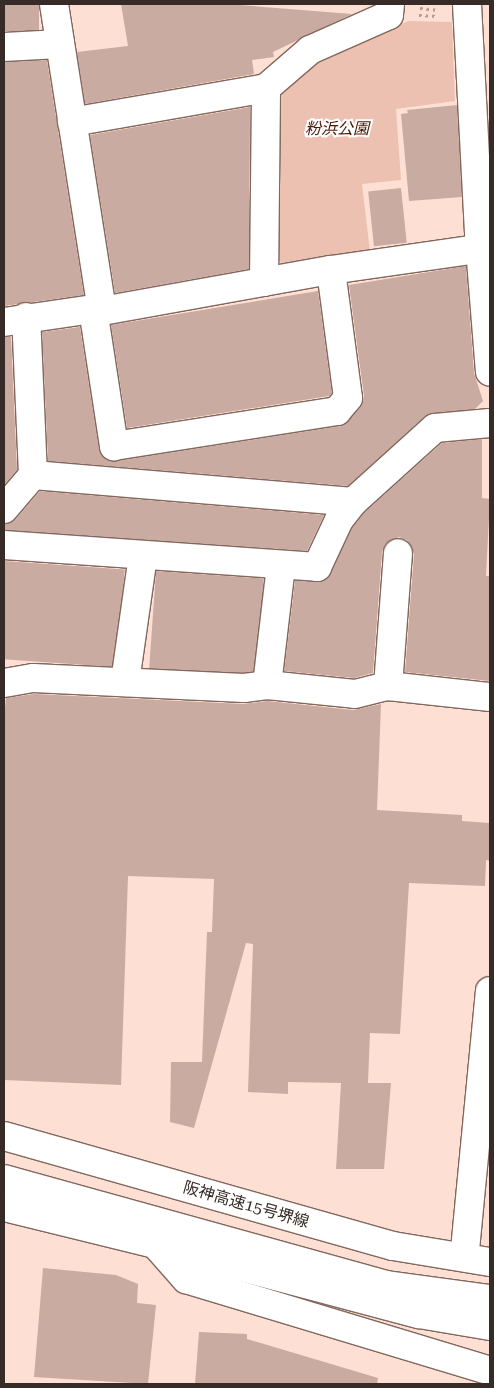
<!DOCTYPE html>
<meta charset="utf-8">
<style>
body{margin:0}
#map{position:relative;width:494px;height:1388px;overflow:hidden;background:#fedfd3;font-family:"Roboto Serif","Noto Sans JP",serif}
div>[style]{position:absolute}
.green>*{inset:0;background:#ecc1b1}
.building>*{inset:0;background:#c9aba1;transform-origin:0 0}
.path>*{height:3px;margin-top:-1.5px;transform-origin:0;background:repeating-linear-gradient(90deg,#b49c93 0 2.5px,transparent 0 6.5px)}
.roads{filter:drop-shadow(1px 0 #81675d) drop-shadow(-1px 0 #81675d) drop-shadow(0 1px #81675d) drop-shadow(0 -1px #81675d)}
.street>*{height:28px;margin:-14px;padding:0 14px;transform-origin:14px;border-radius:14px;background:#fff}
.secondary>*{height:28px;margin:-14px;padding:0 14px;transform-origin:14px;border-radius:14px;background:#fff}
.highway>*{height:28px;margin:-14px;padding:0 14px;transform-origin:14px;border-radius:14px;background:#fff}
span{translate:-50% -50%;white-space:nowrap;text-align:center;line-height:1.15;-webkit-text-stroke:4px #fff;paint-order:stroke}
.park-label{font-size:16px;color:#481703;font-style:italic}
.street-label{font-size:16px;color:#372b27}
.frame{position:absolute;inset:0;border:5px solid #372b27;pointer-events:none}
</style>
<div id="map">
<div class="green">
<div style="clip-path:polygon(409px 21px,452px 22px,455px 101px,396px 109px,401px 180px,362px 184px,370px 252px,286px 267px,274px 256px,278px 87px,326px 51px)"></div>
</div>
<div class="building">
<div style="left:4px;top:4px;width:35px;height:27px"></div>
<div style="clip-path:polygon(121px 4px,227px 4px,352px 14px,273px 52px,274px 57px,252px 60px,254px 74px,85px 104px,77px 52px,128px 46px)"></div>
<div style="clip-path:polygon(47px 60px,84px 295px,4px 306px,4px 62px)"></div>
<div style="clip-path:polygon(457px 105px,462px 197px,409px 201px,401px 114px,408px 113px,407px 110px)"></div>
<div style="clip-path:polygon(250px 107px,249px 269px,115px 293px,90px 135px)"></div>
<div style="left:401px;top:188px;width:55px;height:33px;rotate:84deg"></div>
<div style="clip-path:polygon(466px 266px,474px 373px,483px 401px,475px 409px,425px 416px,348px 486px,48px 461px,42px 332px,80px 327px,99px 448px,102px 456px,116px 461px,340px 426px,360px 408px,364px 396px,349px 285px)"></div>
<div style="clip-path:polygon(318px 291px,332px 393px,329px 396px,127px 428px,111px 325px)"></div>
<div style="clip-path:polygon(4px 337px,11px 337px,17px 470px,4px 485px)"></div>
<div style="clip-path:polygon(482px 439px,482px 498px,490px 499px,486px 576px,490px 576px,490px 681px,405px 672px,414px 554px,407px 540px,399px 537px,385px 544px,382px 552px,373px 673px,354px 678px,284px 671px,295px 581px,325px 580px,352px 528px,364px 513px,442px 443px)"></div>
<div style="clip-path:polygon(40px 491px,324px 515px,307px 551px,4px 530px,4px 524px,16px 519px)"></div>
<div style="left:4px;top:561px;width:121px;height:98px;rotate:4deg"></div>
<div style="left:156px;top:571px;width:108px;height:98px;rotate:4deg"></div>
<div style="clip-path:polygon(34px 694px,243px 704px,267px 701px,353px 710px,381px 704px,377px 810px,462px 815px,462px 821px,490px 823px,490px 861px,486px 860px,485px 886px,409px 883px,400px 1034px,370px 1033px,368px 1083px,391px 1083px,384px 1169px,336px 1169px,341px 1083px,288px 1082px,288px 1094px,248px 1092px,253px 944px,246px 943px,194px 1128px,170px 1122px,171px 1062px,202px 1062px,207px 932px,212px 932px,214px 879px,128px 876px,121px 1085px,4px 1080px,4px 717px,6px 698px)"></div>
<div style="clip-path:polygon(43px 1268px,116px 1275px,138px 1284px,137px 1303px,156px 1305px,148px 1384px,34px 1377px)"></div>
<div style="clip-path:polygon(199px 1332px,247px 1334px,247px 1339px,378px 1378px,377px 1384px,195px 1384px)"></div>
</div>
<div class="path">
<div style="left:420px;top:8px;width:19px;rotate:6deg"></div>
<div style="left:419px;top:15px;width:19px;rotate:3deg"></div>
</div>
<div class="roads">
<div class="street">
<div style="left:54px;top:4px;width:311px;rotate:81.1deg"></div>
<div style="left:467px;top:4px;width:244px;rotate:87deg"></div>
<div style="left:480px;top:248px;width:124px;rotate:85.4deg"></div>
<div style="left:4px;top:47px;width:56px;rotate:-3.1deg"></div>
<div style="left:72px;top:122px;width:197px;rotate:-9.9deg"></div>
<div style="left:264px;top:282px;width:194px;rotate:-89.4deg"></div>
<div style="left:266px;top:88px;width:58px;rotate:-40.8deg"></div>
<div style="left:310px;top:50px;width:86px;rotate:-23.9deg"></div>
<div style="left:389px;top:15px;width:11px;rotate:-85deg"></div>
<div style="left:93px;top:309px;width:139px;rotate:81.3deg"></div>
<div style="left:114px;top:446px;width:226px;rotate:-8.9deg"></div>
<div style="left:337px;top:411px;width:17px;rotate:-50deg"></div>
<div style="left:348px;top:398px;width:129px;rotate:-97.6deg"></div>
<div style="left:4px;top:322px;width:90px;rotate:-8.3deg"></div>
<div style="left:93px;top:309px;width:9px;rotate:13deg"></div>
<div style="left:102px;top:311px;width:233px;rotate:-10.2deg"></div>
<div style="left:331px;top:270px;width:161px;rotate:-8.2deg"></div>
<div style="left:33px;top:475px;width:321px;rotate:4.8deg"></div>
<div style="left:4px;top:509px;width:45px;rotate:-49.5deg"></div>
<div style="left:33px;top:475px;width:158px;rotate:-92.5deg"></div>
<div style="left:4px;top:545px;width:314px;rotate:4deg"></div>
<div style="left:317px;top:567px;width:52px;rotate:-64.9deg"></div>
<div style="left:339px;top:520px;width:23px;rotate:-52deg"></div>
<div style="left:353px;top:502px;width:110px;rotate:-42.1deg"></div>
<div style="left:435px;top:428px;width:55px;rotate:-5.2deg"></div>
<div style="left:125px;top:682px;width:128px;rotate:-81.9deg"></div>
<div style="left:4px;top:683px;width:29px;rotate:-10deg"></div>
<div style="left:33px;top:678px;width:211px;rotate:2.7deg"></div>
<div style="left:244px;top:688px;width:23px;rotate:-7deg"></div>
<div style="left:267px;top:685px;width:88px;rotate:5.8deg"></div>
<div style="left:355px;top:694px;width:34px;rotate:-14deg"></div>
<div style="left:388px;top:686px;width:103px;rotate:6.2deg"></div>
<div style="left:267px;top:685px;width:120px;rotate:-83.3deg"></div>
<div style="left:388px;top:686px;width:133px;rotate:-85.7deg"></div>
<div style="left:155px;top:1244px;width:47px;rotate:48.5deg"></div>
<div style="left:186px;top:1279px;width:318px;rotate:16.8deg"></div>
<div style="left:155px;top:1244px;width:273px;rotate:14.9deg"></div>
<div style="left:419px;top:1314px;width:72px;rotate:9.6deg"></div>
<div style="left:465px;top:1250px;width:260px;rotate:-84.5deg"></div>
</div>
<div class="secondary">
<div style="left:4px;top:1207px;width:155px;rotate:13.8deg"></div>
</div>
<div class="highway">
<div style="left:4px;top:1136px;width:404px;rotate:15.8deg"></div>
<div style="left:393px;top:1246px;width:98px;rotate:9.4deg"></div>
<div style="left:4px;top:1179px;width:395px;rotate:15.5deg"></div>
<div style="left:385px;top:1285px;width:106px;rotate:7.6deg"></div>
</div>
</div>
<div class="park-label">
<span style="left:337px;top:129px">粉浜公園</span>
</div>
<div class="street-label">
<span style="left:246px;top:1205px;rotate:16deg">阪神高速15号堺線</span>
</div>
<div class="frame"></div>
</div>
